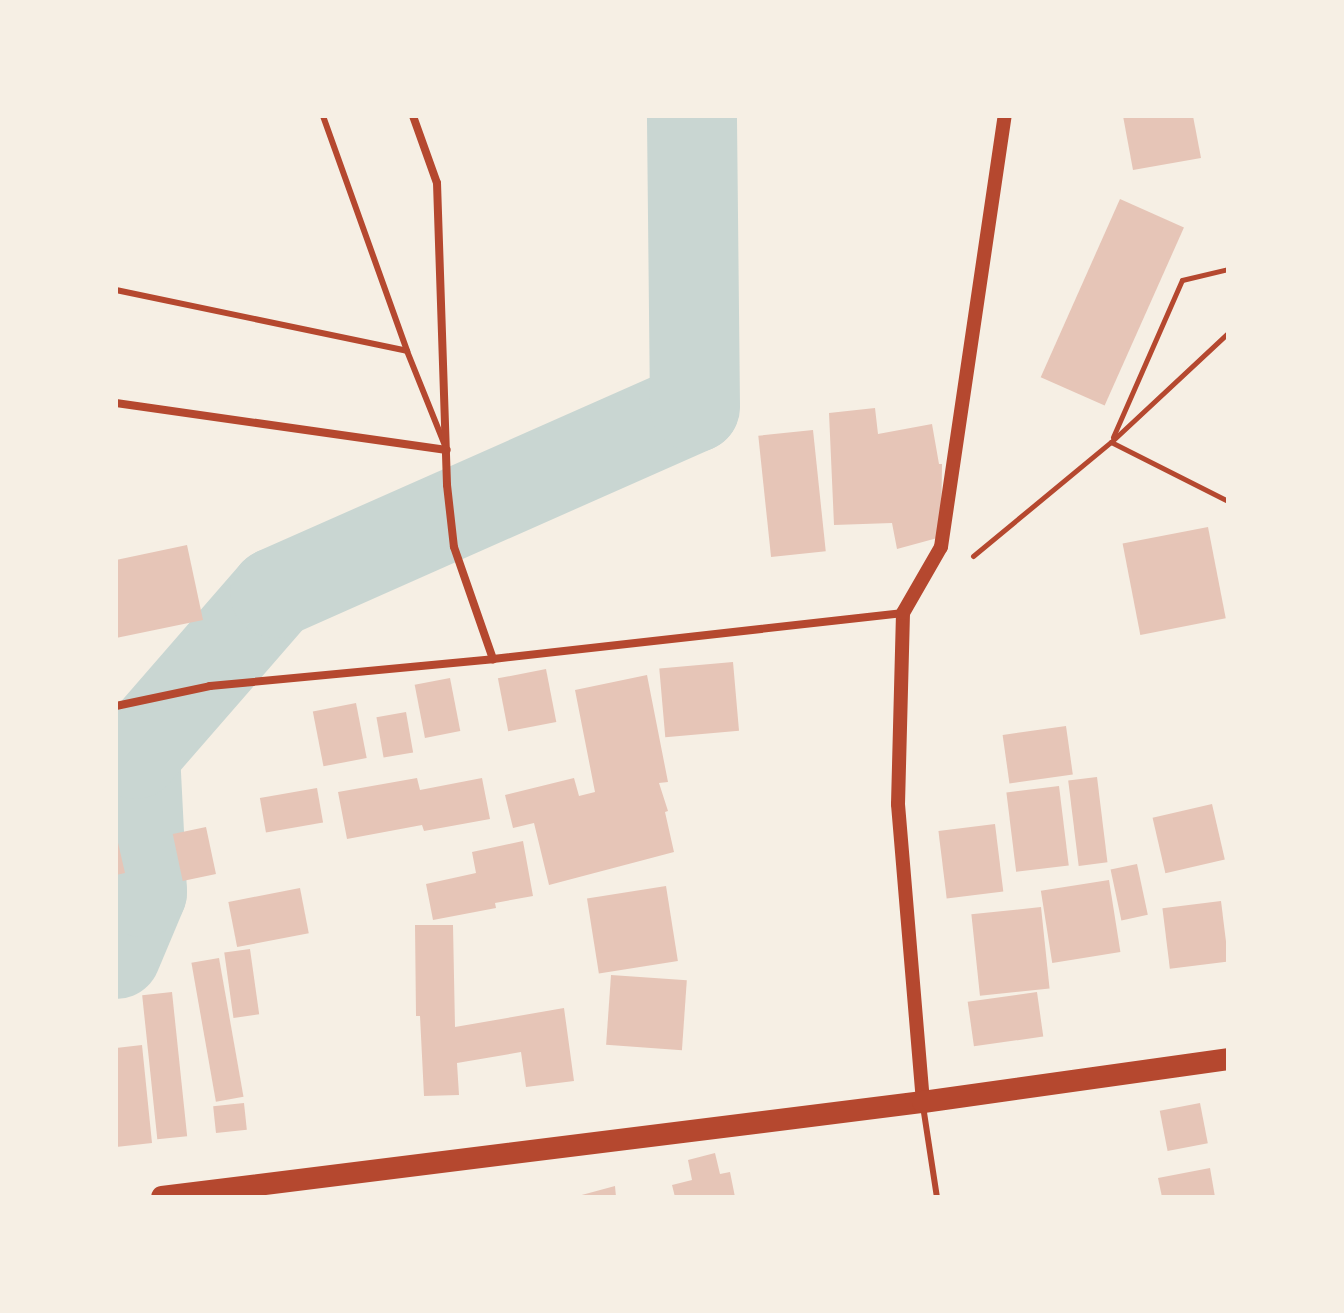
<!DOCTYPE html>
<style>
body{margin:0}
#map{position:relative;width:1344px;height:1313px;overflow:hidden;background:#f6efe4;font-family:Signika,sans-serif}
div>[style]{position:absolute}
.river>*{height:90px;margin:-45px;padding:0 45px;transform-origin:45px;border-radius:45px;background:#c9d6d2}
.building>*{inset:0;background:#e6c5b7;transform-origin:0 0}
.path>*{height:5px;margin:-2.5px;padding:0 2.5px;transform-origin:2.5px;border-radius:2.5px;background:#b5482f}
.service>*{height:6px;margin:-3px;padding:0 3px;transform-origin:3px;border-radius:3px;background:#b5482f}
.minor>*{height:8px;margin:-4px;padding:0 4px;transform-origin:4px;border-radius:4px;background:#b5482f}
.tertiary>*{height:14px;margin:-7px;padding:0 7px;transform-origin:7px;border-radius:7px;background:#b5482f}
.trunk>*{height:22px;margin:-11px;padding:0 11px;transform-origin:11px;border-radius:11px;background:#b5482f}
span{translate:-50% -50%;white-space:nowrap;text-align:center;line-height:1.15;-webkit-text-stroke:6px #f6efe4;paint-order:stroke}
.frame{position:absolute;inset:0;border:118px solid #f6efe4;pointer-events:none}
</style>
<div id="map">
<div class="river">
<div style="left:116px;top:954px;width:67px;rotate:-67.2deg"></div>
<div style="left:142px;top:892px;width:138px;rotate:-92.9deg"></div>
<div style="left:135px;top:754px;width:213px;rotate:-49deg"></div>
<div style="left:275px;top:593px;width:459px;rotate:-23.9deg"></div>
<div style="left:695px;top:407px;width:291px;rotate:-90.6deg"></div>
</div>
<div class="building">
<div style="clip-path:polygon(1123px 116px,1193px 116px,1201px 158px,1133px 170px)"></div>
<div style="left:1120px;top:199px;width:70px;height:195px;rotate:24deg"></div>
<div style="clip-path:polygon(875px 408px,878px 434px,932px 424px,939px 464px,942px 464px,941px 537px,897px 549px,892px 523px,834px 525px,829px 413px)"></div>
<div style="left:813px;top:430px;width:122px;height:55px;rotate:84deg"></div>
<div style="left:1208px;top:527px;width:93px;height:87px;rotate:79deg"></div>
<div style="clip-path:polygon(187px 545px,203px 620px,116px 638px,116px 560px)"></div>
<div style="left:733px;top:662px;width:69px;height:74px;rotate:85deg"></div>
<div style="left:546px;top:669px;width:54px;height:49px;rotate:79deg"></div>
<div style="clip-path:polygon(647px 675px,668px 782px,659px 783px,668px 811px,665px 812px,674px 852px,549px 885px,534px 823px,513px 828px,505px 795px,574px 778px,579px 796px,595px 792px,575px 690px)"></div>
<div style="left:450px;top:678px;width:54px;height:36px;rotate:79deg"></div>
<div style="left:356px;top:703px;width:56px;height:44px;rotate:79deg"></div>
<div style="left:406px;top:712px;width:41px;height:30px;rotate:80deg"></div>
<div style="left:1066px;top:726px;width:49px;height:64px;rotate:82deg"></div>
<div style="left:1097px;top:777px;width:86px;height:29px;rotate:83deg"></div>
<div style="clip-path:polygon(417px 778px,420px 790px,482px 778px,490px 819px,424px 831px,422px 825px,347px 839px,338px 792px)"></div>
<div style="left:1059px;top:786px;width:80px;height:53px;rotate:83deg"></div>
<div style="left:317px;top:788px;width:35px;height:58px;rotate:80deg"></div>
<div style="left:1212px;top:804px;width:57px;height:61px;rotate:77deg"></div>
<div style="left:995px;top:824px;width:68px;height:57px;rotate:83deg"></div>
<div style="left:206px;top:827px;width:48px;height:34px;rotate:78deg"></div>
<div style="clip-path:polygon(116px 834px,125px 873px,116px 875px)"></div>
<div style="clip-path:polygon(523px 841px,533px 896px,495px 903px,496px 908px,433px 920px,426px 884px,476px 873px,472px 852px)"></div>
<div style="left:1137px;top:864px;width:52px;height:27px;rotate:78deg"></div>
<div style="left:1109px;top:880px;width:73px;height:69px;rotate:81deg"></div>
<div style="left:666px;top:886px;width:76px;height:80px;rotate:81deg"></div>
<div style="left:300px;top:888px;width:46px;height:73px;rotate:79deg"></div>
<div style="left:1221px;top:901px;width:61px;height:59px;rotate:83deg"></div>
<div style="left:1041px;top:907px;width:82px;height:70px;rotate:84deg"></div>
<div style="clip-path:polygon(415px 925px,453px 925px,455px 1027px,564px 1008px,574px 1081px,526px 1087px,521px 1052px,457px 1063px,459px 1095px,424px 1096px,420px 1016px,416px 1016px)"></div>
<div style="left:250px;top:949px;width:66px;height:26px;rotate:82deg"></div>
<div style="left:219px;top:958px;width:141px;height:28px;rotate:80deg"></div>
<div style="left:611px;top:975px;width:76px;height:70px;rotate:4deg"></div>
<div style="left:172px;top:992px;width:145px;height:30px;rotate:84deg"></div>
<div style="left:1037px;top:992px;width:45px;height:70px;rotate:82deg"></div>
<div style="clip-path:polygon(142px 1045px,152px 1143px,116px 1147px,116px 1048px)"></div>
<div style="left:244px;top:1103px;width:27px;height:31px;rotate:84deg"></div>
<div style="left:1200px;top:1103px;width:41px;height:41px;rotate:79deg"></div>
<div style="clip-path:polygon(715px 1153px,720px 1174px,730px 1172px,735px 1197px,675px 1197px,672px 1185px,692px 1180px,688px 1160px)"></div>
<div style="clip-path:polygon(1210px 1168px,1215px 1197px,1162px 1197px,1158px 1178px)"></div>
<div style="clip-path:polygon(615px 1186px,616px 1197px,578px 1197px,578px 1196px)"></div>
</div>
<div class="path">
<div style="left:1113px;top:437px;width:171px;rotate:-66.3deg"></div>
<div style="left:1182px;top:280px;width:47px;rotate:-13.4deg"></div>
<div style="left:1111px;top:442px;width:131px;rotate:26.8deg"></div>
<div style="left:973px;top:556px;width:179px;rotate:-39.6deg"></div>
<div style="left:1111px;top:442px;width:160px;rotate:-43deg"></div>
</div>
<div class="service">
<div style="left:323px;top:116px;width:250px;rotate:70.3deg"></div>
<div style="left:407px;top:351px;width:99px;rotate:68.1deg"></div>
<div style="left:116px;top:290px;width:297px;rotate:11.8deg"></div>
<div style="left:923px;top:1106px;width:92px;rotate:81.3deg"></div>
</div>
<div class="minor">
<div style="left:413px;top:116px;width:71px;rotate:70.3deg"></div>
<div style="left:437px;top:183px;width:302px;rotate:88.1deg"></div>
<div style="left:447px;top:485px;width:62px;rotate:83.6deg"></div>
<div style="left:454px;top:547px;width:119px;rotate:70.8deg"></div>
<div style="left:116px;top:403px;width:334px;rotate:8.1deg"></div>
<div style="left:116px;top:706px;width:96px;rotate:-12deg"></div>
<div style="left:210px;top:686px;width:284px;rotate:-5.4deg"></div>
<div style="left:493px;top:659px;width:413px;rotate:-6.4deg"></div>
</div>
<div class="tertiary">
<div style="left:923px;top:1102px;width:299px;rotate:-94.8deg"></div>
<div style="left:898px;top:804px;width:191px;rotate:-88.5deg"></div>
<div style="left:903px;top:613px;width:76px;rotate:-60.1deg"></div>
<div style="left:941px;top:547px;width:436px;rotate:-81.6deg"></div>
</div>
<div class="trunk">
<div style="left:162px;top:1197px;width:767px;rotate:-7.12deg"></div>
<div style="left:923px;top:1102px;width:308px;rotate:-8deg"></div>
</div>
<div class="frame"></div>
</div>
